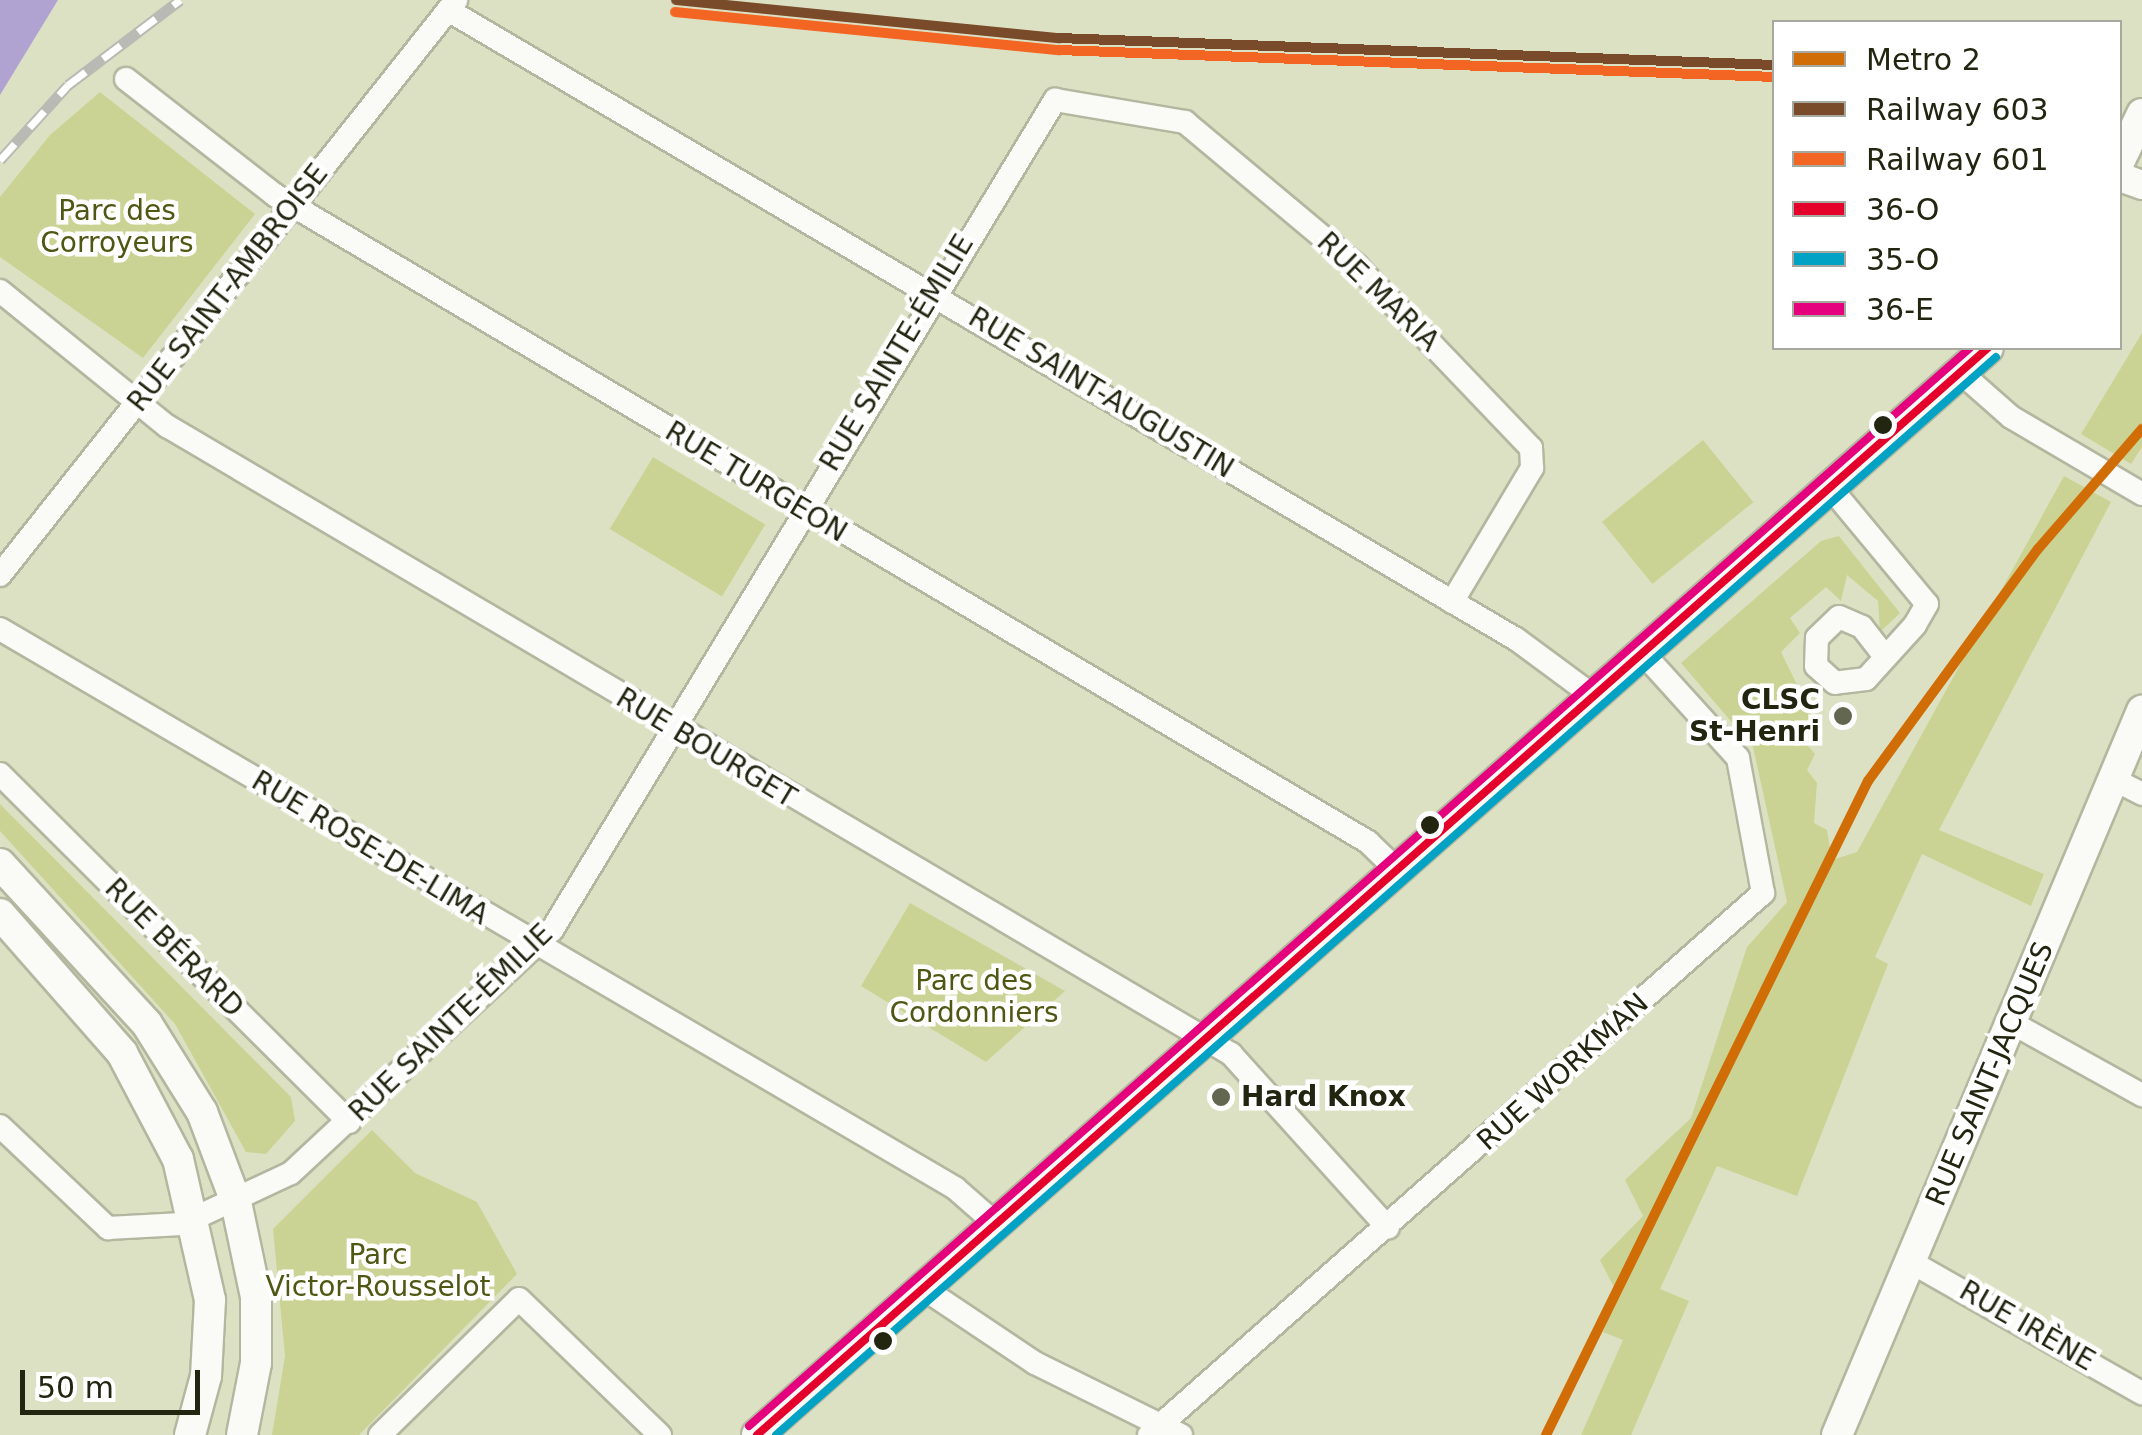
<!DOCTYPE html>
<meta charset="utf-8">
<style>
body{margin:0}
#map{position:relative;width:2142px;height:1435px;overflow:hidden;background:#dde1c3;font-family:"DejaVu Sans",sans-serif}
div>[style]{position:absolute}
.green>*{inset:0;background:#cbd394;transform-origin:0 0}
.water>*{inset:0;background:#b0a3d2}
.roads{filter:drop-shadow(2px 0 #b3b79f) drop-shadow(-2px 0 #b3b79f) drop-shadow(0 2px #b3b79f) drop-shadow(0 -2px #b3b79f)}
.minor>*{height:22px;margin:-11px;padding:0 11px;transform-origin:11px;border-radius:11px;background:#fafaf6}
.tertiary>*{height:28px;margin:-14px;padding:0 14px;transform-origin:14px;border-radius:14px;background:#fafaf6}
.secondary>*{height:30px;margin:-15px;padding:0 15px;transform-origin:15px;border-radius:15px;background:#fafaf6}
.rail>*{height:11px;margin-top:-5.5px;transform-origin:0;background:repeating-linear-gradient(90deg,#fff 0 22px,#b9bab3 0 44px);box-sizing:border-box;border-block:2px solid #b9bab3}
.bus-1>*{height:8px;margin:-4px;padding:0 4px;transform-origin:4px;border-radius:4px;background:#e4002b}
.bus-2>*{height:8px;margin:-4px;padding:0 4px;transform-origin:4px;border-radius:4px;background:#02a2c4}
.bus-3>*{height:8px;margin:-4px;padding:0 4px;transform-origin:4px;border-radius:4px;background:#e5007d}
.rail-1>*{height:10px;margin:-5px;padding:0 5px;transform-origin:5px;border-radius:5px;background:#7a4b2a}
.rail-2>*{height:10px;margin:-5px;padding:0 5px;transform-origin:5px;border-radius:5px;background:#f26522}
.metro-1>*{height:10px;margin:-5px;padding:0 5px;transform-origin:5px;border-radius:5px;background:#d06d07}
.dots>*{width:28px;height:28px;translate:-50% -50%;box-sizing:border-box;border:5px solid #fff;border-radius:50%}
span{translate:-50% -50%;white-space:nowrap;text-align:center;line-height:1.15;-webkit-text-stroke:9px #fff;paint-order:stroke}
.park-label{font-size:28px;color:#505713}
.street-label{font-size:28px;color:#222510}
.poi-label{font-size:28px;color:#222510;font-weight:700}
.right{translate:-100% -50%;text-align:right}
.left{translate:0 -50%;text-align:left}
.legend{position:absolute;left:1772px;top:20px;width:350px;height:330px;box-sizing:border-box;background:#fff;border:2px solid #a7a89f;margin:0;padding:12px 18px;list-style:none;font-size:30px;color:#222510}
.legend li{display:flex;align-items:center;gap:20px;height:50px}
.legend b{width:50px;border:2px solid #a7a89f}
.scale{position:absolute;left:20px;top:1370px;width:180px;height:45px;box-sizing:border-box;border:5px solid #222510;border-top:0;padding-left:12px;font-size:30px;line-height:35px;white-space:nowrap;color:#222510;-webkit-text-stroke:8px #fff;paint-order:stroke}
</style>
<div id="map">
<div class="green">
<div style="clip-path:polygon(100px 92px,255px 214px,143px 358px,0 257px,0 197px,50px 135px)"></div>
<div style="clip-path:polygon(2142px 333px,2142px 447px,2131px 464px,2081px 434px)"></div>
<div style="left:1703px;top:440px;width:80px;height:130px;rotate:51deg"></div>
<div style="left:653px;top:457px;width:131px;height:84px;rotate:31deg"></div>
<div style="clip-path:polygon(2064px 476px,2111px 502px,1939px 830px,2044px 874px,2031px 906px,1922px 854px,1875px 957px,1888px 964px,1797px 1196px,1717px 1166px,1660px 1289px,1689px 1301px,1631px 1435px,1581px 1435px,1623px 1340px,1603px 1332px,1618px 1295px,1600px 1260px,1643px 1216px,1625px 1180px,1691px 1118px,1747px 947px,1787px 902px,1753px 747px,1681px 663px,1821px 541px,1839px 536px,1900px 613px,1880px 632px,1878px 601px,1847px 575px,1841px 601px,1826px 587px,1790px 618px,1800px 633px,1781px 652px,1815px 721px,1802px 739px,1815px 754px,1807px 770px,1817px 783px,1814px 823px,1827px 830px,1832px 860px,1857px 852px)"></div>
<div style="clip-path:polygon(0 804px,291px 1097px,295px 1121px,266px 1154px,246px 1152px,175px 1024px,0 831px)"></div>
<div style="clip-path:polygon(910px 903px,947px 924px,1065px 991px,986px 1062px,861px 986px)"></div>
<div style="clip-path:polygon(372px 1130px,415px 1173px,477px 1202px,517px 1274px,359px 1435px,272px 1435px,285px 1356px,273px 1229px)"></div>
</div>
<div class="water">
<div style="clip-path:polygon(0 0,58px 0,0 95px)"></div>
</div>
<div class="roads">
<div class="minor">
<div style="left:448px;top:10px;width:1239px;rotate:30.5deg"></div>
<div style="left:1516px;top:639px;width:94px;rotate:36.4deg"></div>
<div style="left:126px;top:79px;width:189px;rotate:37.9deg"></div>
<div style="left:275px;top:195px;width:1270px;rotate:30.62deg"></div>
<div style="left:1368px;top:842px;width:39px;rotate:44deg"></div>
<div style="left:0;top:291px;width:215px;rotate:39deg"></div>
<div style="left:167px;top:426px;width:1236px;rotate:30.55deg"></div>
<div style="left:1231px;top:1054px;width:234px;rotate:47.9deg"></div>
<div style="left:1960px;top:372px;width:68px;rotate:41.4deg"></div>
<div style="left:2011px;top:417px;width:152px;rotate:30.4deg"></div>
<div style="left:1829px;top:486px;width:153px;rotate:50.3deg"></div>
<div style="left:1927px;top:604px;width:24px;rotate:120deg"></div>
<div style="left:1915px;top:625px;width:73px;rotate:132.2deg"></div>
<div style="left:1866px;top:679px;width:31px;rotate:173deg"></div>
<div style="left:1835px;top:683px;width:25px;rotate:-138deg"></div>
<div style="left:1816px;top:666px;width:28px;rotate:-88deg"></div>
<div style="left:1817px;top:638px;width:30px;rotate:-44deg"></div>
<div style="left:1839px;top:617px;width:25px;rotate:23deg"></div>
<div style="left:1862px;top:627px;width:37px;rotate:52deg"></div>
<div style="left:0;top:575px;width:734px;rotate:-51.58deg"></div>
<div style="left:0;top:629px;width:1107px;rotate:30.34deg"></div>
<div style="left:955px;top:1188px;width:53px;rotate:41.2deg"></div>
<div style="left:0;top:774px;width:493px;rotate:44.9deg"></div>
<div style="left:2113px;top:779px;width:33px;rotate:27deg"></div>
<div style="left:2012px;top:1023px;width:149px;rotate:29deg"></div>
<div style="left:0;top:1126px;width:149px;rotate:43.4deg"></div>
<div style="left:108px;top:1228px;width:74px;rotate:-3.1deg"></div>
<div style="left:182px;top:1224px;width:120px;rotate:-25.1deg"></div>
<div style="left:291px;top:1173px;width:357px;rotate:-43deg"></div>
<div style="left:552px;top:930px;width:971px;rotate:-58.78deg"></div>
<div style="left:1055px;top:100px;width:132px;rotate:9.6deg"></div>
<div style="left:1185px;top:122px;width:224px;rotate:39.9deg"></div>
<div style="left:1357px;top:266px;width:252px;rotate:46.3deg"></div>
<div style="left:1531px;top:448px;width:20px;rotate:87deg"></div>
<div style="left:1532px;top:468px;width:156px;rotate:120.8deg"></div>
<div style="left:1911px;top:1262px;width:266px;rotate:29.6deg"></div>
<div style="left:923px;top:1288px;width:135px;rotate:33.8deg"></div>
<div style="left:1035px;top:1363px;width:163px;rotate:26.3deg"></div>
<div style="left:380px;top:1435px;width:194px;rotate:-44.4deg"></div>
<div style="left:519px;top:1299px;width:196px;rotate:44deg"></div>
<div style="left:1149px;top:1435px;width:819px;rotate:-41.44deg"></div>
<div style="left:1763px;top:893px;width:137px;rotate:-100.5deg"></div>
<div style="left:1738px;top:758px;width:143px;rotate:-132.2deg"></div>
</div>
<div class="tertiary">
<div style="left:2120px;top:177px;width:23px;rotate:20deg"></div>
</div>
<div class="secondary">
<div style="left:2120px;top:160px;width:51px;rotate:-64.4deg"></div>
<div style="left:0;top:864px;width:217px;rotate:47.4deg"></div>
<div style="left:147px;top:1024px;width:104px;rotate:58deg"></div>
<div style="left:202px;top:1112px;width:96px;rotate:69.3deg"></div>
<div style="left:236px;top:1202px;width:97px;rotate:78.1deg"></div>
<div style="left:256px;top:1297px;width:66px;rotate:90deg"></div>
<div style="left:256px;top:1363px;width:73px;rotate:101deg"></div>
<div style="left:0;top:914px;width:185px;rotate:48.7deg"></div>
<div style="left:122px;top:1053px;width:120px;rotate:62.2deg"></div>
<div style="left:178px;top:1159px;width:145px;rotate:77.2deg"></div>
<div style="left:210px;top:1300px;width:76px;rotate:93deg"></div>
<div style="left:206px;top:1376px;width:61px;rotate:105.2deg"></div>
<div style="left:757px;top:1435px;width:1642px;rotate:-41.45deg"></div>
<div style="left:1837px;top:1435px;width:786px;rotate:-67.16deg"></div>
</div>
</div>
<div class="rail">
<div style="left:0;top:160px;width:101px;rotate:-47.8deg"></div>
<div style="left:68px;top:85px;width:141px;rotate:-37.2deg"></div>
</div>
<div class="bus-1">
<div style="left:757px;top:1435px;width:1642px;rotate:-41.45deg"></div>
</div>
<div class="bus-2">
<div style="left:776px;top:1435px;width:1628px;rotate:-41.46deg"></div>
</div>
<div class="bus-3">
<div style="left:749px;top:1426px;width:1629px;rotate:-41.44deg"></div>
</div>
<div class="rail-1">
<div style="left:676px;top:0;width:385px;rotate:5.7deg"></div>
<div style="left:1059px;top:38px;width:716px;rotate:2.16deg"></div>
</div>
<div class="rail-2">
<div style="left:675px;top:12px;width:386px;rotate:5.7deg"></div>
<div style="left:1059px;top:50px;width:716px;rotate:2.16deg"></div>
</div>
<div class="metro-1">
<div style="left:1546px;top:1435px;width:729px;rotate:-63.79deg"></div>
<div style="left:1868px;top:781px;width:288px;rotate:-53.8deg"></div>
<div style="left:2038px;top:549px;width:159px;rotate:-49.1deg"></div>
</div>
<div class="dots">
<div style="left:1883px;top:425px;background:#222510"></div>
<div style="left:1843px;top:716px;background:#63674f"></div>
<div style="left:1430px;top:825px;background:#222510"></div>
<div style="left:1221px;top:1097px;background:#63674f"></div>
<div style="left:883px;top:1341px;background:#222510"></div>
</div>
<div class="park-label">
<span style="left:117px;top:227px">Parc des<br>Corroyeurs</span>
<span style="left:974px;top:997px">Parc des<br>Cordonniers</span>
<span style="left:378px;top:1271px">Parc<br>Victor-Rousselot</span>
</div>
<div class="street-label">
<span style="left:228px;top:288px;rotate:-52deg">RUE SAINT-AMBROISE</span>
<span style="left:1378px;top:292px;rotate:44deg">RUE MARIA</span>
<span style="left:897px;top:353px;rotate:-59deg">RUE SAINTE-ÉMILIE</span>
<span style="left:1101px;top:393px;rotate:31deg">RUE SAINT-AUGUSTIN</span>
<span style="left:756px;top:482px;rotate:31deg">RUE TURGEON</span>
<span style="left:706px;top:748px;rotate:31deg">RUE BOURGET</span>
<span style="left:370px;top:848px;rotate:31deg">RUE ROSE-DE-LIMA</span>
<span style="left:174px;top:948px;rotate:45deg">RUE BÉRARD</span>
<span style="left:451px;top:1023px;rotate:-44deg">RUE SAINTE-ÉMILIE</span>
<span style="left:1563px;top:1072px;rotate:-42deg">RUE WORKMAN</span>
<span style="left:1990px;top:1074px;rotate:-67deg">RUE SAINT-JACQUES</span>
<span style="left:2027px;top:1326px;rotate:30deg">RUE IRÈNE</span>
</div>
<div class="poi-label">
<span class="right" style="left:1820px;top:716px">CLSC<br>St-Henri</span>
<span class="left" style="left:1241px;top:1097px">Hard Knox</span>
</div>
<ul class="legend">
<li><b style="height:12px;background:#d06d07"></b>Metro 2</li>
<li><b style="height:12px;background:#7a4b2a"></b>Railway 603</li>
<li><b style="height:12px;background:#f26522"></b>Railway 601</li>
<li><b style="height:12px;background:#e4002b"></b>36-O</li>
<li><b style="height:12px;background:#02a2c4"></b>35-O</li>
<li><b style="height:12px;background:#e5007d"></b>36-E</li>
</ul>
<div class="scale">50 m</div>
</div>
